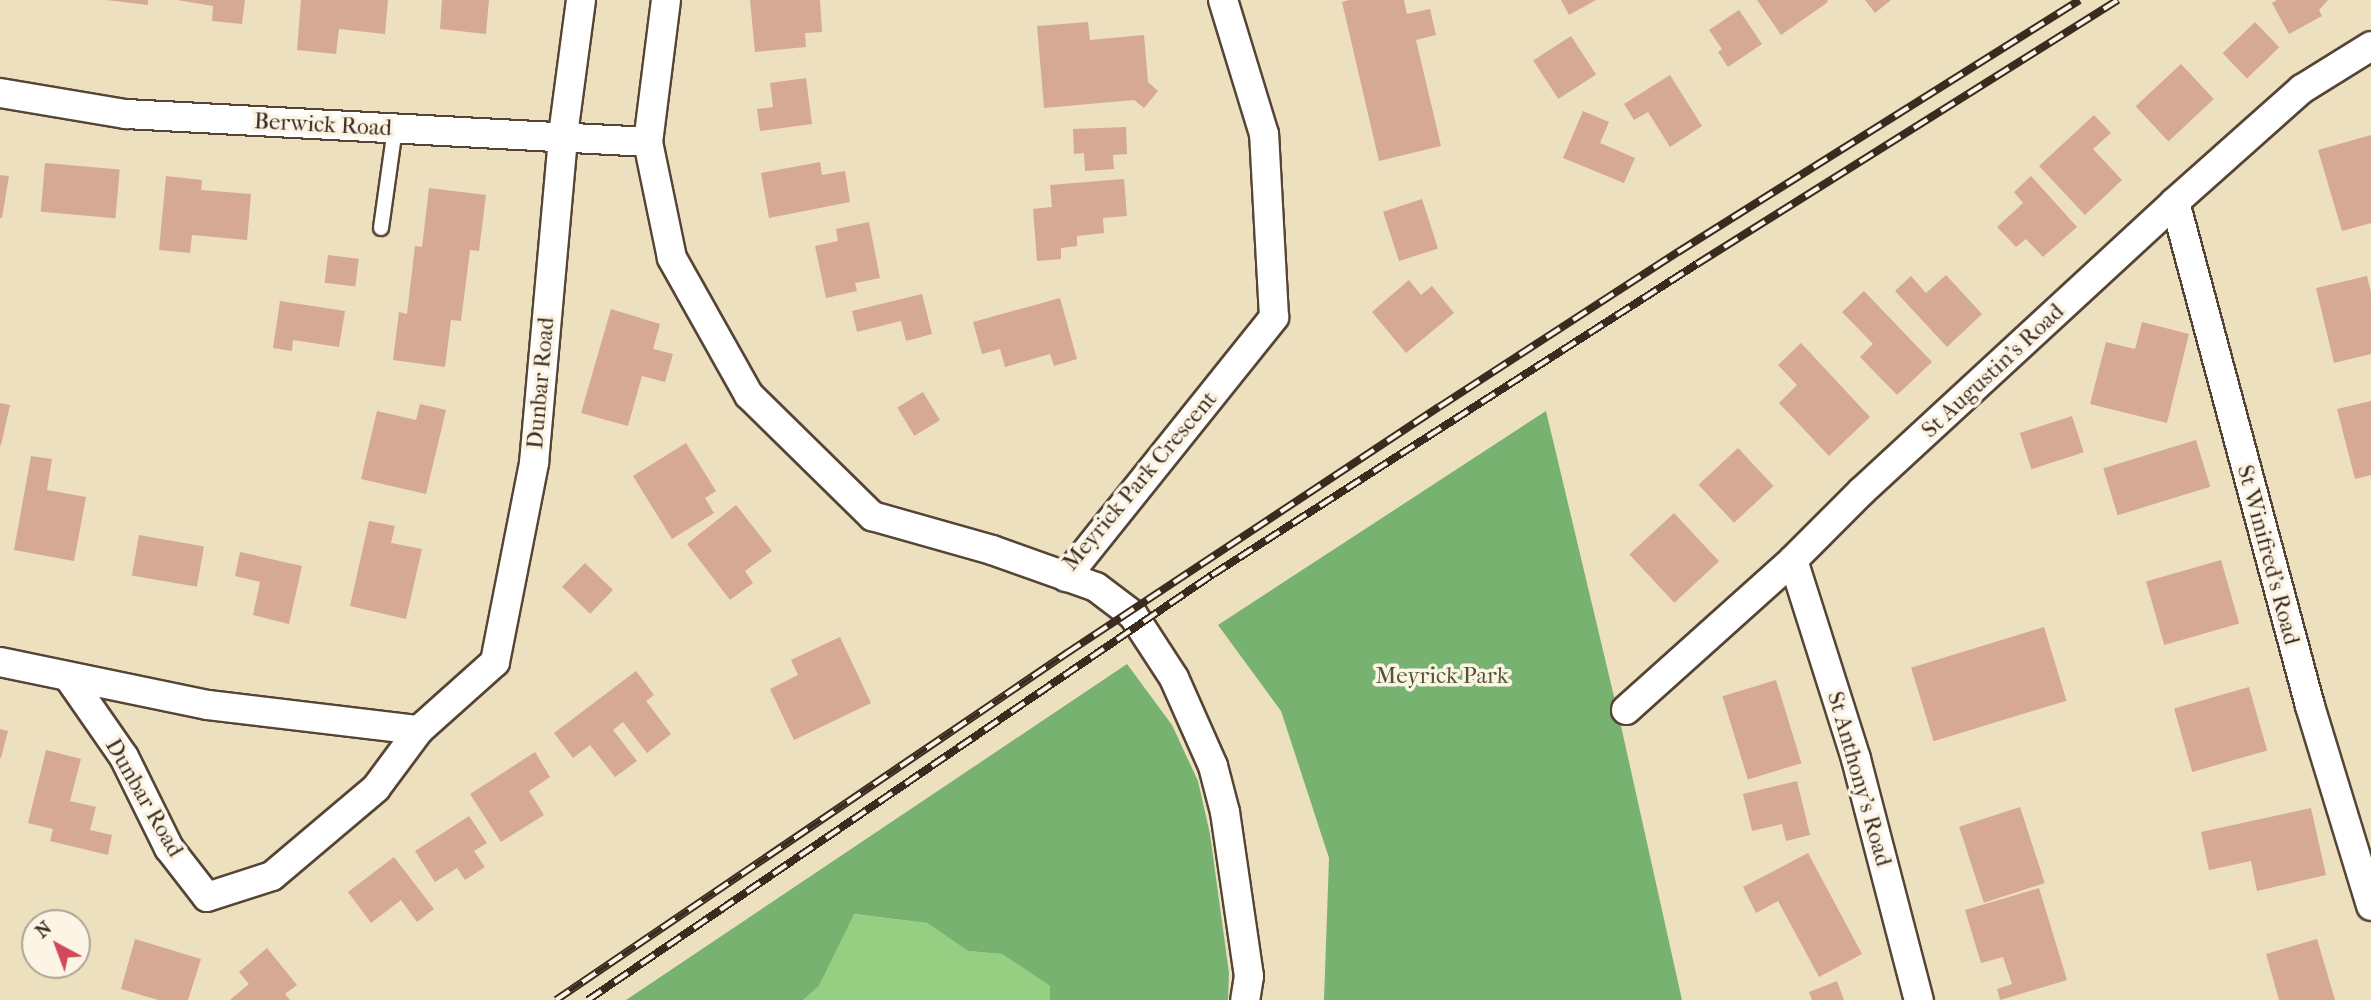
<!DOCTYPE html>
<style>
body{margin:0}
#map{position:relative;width:2371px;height:1000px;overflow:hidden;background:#ede0be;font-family:"IM FELL French Canon",serif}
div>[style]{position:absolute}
.green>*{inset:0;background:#96cf82}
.forest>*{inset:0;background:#78b270}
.building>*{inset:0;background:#d6a995;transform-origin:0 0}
.roads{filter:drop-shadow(2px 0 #564536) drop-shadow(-2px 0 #564536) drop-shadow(0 2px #564536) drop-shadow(0 -2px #564536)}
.service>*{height:14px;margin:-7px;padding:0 7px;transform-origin:7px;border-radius:7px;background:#fff}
.minor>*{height:28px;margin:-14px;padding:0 14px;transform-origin:14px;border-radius:14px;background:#fff}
.rail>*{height:8px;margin-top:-4px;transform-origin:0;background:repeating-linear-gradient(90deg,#fcf5e5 0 16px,#3b2a1e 0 32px);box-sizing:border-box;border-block:2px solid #3b2a1e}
span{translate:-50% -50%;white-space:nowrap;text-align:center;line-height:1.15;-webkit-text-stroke:7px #fcf5e5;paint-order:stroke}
.street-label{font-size:23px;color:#3b2a1e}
.park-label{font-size:23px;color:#525337}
.north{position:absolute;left:21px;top:909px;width:70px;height:70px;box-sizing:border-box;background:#fcf5e5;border:2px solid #afa495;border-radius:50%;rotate:319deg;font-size:19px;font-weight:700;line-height:28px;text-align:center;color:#3b2a1e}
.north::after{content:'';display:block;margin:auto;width:24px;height:32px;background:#d1495b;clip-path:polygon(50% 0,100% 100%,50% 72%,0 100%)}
</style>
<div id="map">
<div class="green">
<div style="clip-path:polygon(853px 914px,927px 923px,968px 951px,1002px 954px,1050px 986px,1050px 1000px,803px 1000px,819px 986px)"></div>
</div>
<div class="forest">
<div style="clip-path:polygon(1546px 411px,1621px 726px,1682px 1000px,1324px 1000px,1329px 858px,1281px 711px,1218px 625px)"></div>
<div style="clip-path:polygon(1127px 664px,1172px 725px,1198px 781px,1210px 834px,1229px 973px,1228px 1000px,1050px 1000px,1050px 986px,1002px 954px,968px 951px,927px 923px,854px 914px,819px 986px,803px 1000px,626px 1000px)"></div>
</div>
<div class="building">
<div style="clip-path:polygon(106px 0,148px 0,148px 5px)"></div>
<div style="clip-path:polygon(177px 0,245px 0,242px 24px,212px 21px,213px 6px)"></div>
<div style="clip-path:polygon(301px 0,388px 0,385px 34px,339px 29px,336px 54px,297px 50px)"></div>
<div style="clip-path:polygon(442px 0,489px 0,486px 34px,440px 29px)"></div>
<div style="clip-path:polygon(750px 0,820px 0,822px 32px,805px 33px,806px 47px,755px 52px)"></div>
<div style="clip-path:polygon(1349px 0,1404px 0,1407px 14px,1430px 9px,1436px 35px,1416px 40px,1441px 146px,1379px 161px,1342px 2px)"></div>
<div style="clip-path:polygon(1561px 0,1596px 0,1569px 15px)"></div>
<div style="clip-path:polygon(1757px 0,1827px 0,1828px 2px,1781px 35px)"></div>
<div style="clip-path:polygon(1865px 0,1891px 0,1875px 13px)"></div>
<div style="clip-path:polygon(2277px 0,2328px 0,2319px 10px,2322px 16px,2289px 34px,2272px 3px)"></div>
<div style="clip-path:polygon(1739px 10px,1762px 44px,1728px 67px,1718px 52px,1722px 49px,1709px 30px)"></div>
<div style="clip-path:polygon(1088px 22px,1090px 40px,1144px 35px,1148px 82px,1158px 91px,1144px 108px,1134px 100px,1044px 108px,1037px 26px)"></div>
<div style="left:2255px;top:22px;width:35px;height:45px;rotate:46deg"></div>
<div style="left:1571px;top:36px;width:46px;height:45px;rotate:57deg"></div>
<div style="left:2181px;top:64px;width:48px;height:62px;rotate:47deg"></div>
<div style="clip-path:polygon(1670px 75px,1702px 126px,1670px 147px,1648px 112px,1634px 120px,1624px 104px)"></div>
<div style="clip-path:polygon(806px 78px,812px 124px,760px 131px,757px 109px,773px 107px,770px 83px)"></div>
<div style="clip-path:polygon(1583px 111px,1609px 122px,1600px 143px,1635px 158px,1624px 183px,1563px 158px)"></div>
<div style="clip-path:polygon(2094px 115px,2111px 133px,2093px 149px,2122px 180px,2085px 215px,2039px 166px)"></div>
<div style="clip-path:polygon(1126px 127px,1127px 154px,1113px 155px,1114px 169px,1085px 171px,1084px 153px,1074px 154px,1073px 129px)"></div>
<div style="clip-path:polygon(2371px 135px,2371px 223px,2342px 231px,2318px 150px)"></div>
<div style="clip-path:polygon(820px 162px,822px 175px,845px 171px,850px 202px,769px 218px,761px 173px)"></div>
<div style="left:45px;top:163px;width:75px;height:49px;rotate:5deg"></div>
<div style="clip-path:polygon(0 175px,9px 176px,2px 218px,0 218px)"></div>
<div style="clip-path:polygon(166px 176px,202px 180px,201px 190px,251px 194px,247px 240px,192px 235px,190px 253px,159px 250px)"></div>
<div style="clip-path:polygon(2031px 176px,2077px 227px,2043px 257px,2026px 239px,2016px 247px,1997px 227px,2023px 203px,2014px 192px)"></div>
<div style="clip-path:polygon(1124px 179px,1127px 216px,1103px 218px,1104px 233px,1077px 236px,1077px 246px,1061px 248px,1061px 259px,1037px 261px,1033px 209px,1052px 207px,1050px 185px)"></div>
<div style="clip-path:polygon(429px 188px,486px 195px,479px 251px,470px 250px,461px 321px,451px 320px,445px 367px,393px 360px,399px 312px,407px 314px,415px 246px,422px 247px)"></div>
<div style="left:1422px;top:199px;width:52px;height:41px;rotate:72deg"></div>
<div style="clip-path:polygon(869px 222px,880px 278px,855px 283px,857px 291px,826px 298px,815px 246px,838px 241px,836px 229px)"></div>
<div style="left:328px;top:255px;width:31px;height:28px;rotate:7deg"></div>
<div style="clip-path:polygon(1946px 275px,1982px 314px,1947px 347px,1895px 291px,1911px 276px,1926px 293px)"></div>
<div style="clip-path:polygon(2367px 276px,2371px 293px,2371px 354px,2334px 363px,2316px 288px)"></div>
<div style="clip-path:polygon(1409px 280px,1421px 295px,1432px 286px,1454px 313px,1406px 353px,1372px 312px)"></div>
<div style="clip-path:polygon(1864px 291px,1932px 362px,1897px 395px,1860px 357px,1873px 344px,1842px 312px)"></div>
<div style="clip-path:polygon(922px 294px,932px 334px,906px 341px,901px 321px,857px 332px,852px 311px)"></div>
<div style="clip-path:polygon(1060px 298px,1077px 359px,1054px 366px,1050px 354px,1005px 367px,1000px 349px,982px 354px,973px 322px)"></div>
<div style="clip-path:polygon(280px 301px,345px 311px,339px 347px,293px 340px,292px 351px,273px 348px)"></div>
<div style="clip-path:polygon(611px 309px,660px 324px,653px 349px,673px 354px,665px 382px,642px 376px,628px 426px,581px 413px)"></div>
<div style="clip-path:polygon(2142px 322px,2189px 334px,2167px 423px,2090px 404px,2106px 342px,2135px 349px)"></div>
<div style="clip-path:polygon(1801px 343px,1870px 417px,1829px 456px,1779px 403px,1797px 385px,1778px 365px)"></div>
<div style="left:923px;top:392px;width:33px;height:30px;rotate:59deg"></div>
<div style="clip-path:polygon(2371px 401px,2371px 475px,2355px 479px,2337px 409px)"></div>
<div style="clip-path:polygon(0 403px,10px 405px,1px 445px,0 445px)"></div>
<div style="clip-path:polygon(420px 404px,446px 410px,426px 494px,361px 479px,377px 411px,416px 420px)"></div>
<div style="left:2072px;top:416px;width:38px;height:55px;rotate:72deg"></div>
<div style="left:2196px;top:440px;width:49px;height:97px;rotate:73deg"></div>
<div style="clip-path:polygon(686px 443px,716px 491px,705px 498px,714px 513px,672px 539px,633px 476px)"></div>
<div style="left:1738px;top:448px;width:52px;height:54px;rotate:47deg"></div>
<div style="clip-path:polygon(31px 456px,52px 459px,47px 490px,86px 497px,74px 561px,14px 550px)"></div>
<div style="clip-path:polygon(736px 505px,772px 551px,745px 571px,753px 583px,730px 600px,687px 544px)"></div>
<div style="left:1674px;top:513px;width:66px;height:61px;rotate:47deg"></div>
<div style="clip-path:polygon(369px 521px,395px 526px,391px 543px,422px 549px,406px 619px,350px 606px)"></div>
<div style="left:139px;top:535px;width:66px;height:41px;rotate:10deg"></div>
<div style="clip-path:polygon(240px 552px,302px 566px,289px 624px,253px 615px,260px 582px,235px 576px)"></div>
<div style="left:2221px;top:560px;width:66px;height:78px;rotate:74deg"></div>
<div style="left:585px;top:563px;width:39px;height:33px;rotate:44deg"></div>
<div style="left:2044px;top:627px;width:77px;height:139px;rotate:73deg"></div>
<div style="clip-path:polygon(840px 637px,871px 703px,794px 740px,770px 689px,798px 675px,791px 660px)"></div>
<div style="clip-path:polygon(636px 671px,654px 695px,646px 701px,671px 734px,647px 753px,623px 722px,613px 730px,637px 761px,615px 777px,590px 745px,573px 758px,554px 733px)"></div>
<div style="left:1776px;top:680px;width:87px;height:56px;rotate:73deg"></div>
<div style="left:2249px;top:687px;width:66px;height:78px;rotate:74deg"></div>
<div style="clip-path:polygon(0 729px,8px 731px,1px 758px,0 758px)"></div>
<div style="clip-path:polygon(46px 750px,81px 759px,70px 801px,96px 807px,90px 830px,112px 835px,108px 855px,50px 841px,53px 829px,28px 823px)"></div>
<div style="clip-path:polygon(535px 752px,550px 777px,529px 791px,544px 815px,501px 842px,470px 794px)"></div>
<div style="clip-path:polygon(1797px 781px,1810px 835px,1786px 841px,1782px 824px,1752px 831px,1743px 794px)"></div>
<div style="left:2020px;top:807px;width:80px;height:64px;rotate:72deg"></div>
<div style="clip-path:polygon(2311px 808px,2326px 875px,2257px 891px,2251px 861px,2209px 870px,2201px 832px)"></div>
<div style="clip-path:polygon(469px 816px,487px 843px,474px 851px,485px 867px,465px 880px,457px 868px,435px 882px,415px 851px)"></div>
<div style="clip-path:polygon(1808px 853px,1862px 954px,1819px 977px,1778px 901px,1756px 913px,1743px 887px)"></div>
<div style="clip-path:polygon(394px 857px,434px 909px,417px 922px,401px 900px,371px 923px,348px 892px)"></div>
<div style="clip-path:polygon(2039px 888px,2067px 980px,2000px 1000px,1997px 989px,2012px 984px,2003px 957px,1981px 963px,1965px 910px)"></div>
<div style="clip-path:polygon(135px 939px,201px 959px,188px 1000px,158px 1000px,121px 989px)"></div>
<div style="clip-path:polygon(2317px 939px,2335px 1000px,2279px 1000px,2266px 954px)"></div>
<div style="clip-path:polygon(267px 948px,297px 985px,285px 994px,290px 1000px,230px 1000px,249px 984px,239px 972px)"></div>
<div style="clip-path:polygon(1837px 981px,1844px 1000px,1812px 1000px,1809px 992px)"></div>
</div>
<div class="roads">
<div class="service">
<div style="left:381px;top:228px;width:100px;rotate:-82deg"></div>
</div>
<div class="minor">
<div style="left:666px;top:0;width:143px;rotate:97.2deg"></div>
<div style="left:648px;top:142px;width:118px;rotate:78.3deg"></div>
<div style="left:672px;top:258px;width:157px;rotate:60.7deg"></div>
<div style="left:749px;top:395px;width:173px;rotate:44.5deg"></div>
<div style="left:872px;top:516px;width:125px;rotate:15.8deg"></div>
<div style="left:992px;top:550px;width:110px;rotate:19.6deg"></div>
<div style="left:1096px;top:587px;width:46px;rotate:37.1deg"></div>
<div style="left:1133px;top:615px;width:75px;rotate:56.9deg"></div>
<div style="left:1174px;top:678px;width:96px;rotate:66.1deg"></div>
<div style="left:1213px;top:766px;width:48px;rotate:75.4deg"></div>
<div style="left:1225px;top:812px;width:166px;rotate:81.7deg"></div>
<div style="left:1249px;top:976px;width:24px;rotate:99deg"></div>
<div style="left:0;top:93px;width:128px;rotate:9.5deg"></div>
<div style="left:126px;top:114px;width:523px;rotate:3.07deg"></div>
<div style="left:2175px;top:202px;width:522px;rotate:75deg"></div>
<div style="left:2310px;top:706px;width:209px;rotate:73deg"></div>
<div style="left:1793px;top:560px;width:209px;rotate:72.4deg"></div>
<div style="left:1856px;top:759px;width:249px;rotate:75.4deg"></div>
<div style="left:1066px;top:577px;width:333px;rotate:-51.3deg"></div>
<div style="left:1274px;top:317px;width:183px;rotate:-93.1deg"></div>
<div style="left:1264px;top:134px;width:140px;rotate:-107deg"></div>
<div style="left:0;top:662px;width:212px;rotate:11.7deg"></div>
<div style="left:208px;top:705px;width:212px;rotate:6.8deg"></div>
<div style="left:419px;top:730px;width:102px;rotate:-41.8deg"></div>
<div style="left:495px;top:662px;width:203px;rotate:-78.9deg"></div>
<div style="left:534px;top:463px;width:329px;rotate:-84.9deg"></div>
<div style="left:563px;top:135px;width:136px;rotate:-82.4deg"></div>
<div style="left:69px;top:678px;width:96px;rotate:55.2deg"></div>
<div style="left:124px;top:757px;width:102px;rotate:63.7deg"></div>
<div style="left:169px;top:848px;width:62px;rotate:52.2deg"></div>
<div style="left:207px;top:897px;width:68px;rotate:-17.9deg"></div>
<div style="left:272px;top:876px;width:136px;rotate:-40.2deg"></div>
<div style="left:376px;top:788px;width:72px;rotate:-53.4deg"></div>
<div style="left:1626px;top:710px;width:224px;rotate:-41.9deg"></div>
<div style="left:1793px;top:560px;width:98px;rotate:-45deg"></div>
<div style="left:1862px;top:491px;width:426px;rotate:-42.7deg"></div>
<div style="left:2175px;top:202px;width:170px;rotate:-41.7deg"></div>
<div style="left:2302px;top:89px;width:81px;rotate:-31.9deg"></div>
</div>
</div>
<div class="rail">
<div style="left:556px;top:1000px;width:618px;rotate:-34.18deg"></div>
<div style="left:1067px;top:653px;width:446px;rotate:-33.5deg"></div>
<div style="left:1439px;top:407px;width:285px;rotate:-33deg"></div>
<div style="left:1678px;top:252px;width:474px;rotate:-32.1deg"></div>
<div style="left:588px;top:1000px;width:755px;rotate:-34.26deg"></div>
<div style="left:1212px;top:575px;width:576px;rotate:-32.67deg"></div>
<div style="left:1697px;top:264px;width:497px;rotate:-32.1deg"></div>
</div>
<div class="street-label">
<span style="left:323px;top:125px;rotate:3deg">Berwick Road</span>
<span style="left:1993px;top:371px;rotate:-43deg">St Augustin's Road</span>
<span style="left:541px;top:383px;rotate:-85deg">Dunbar Road</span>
<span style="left:1140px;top:481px;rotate:-50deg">Meyrick Park Crescent</span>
<span style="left:2268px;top:555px;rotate:75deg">St Winifred's Road</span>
<span style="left:1859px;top:779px;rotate:74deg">St Anthony's Road</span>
<span style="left:144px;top:798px;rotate:60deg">Dunbar Road</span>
</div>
<div class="park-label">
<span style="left:1442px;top:676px">Meyrick Park</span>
</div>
<div class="north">N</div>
</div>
